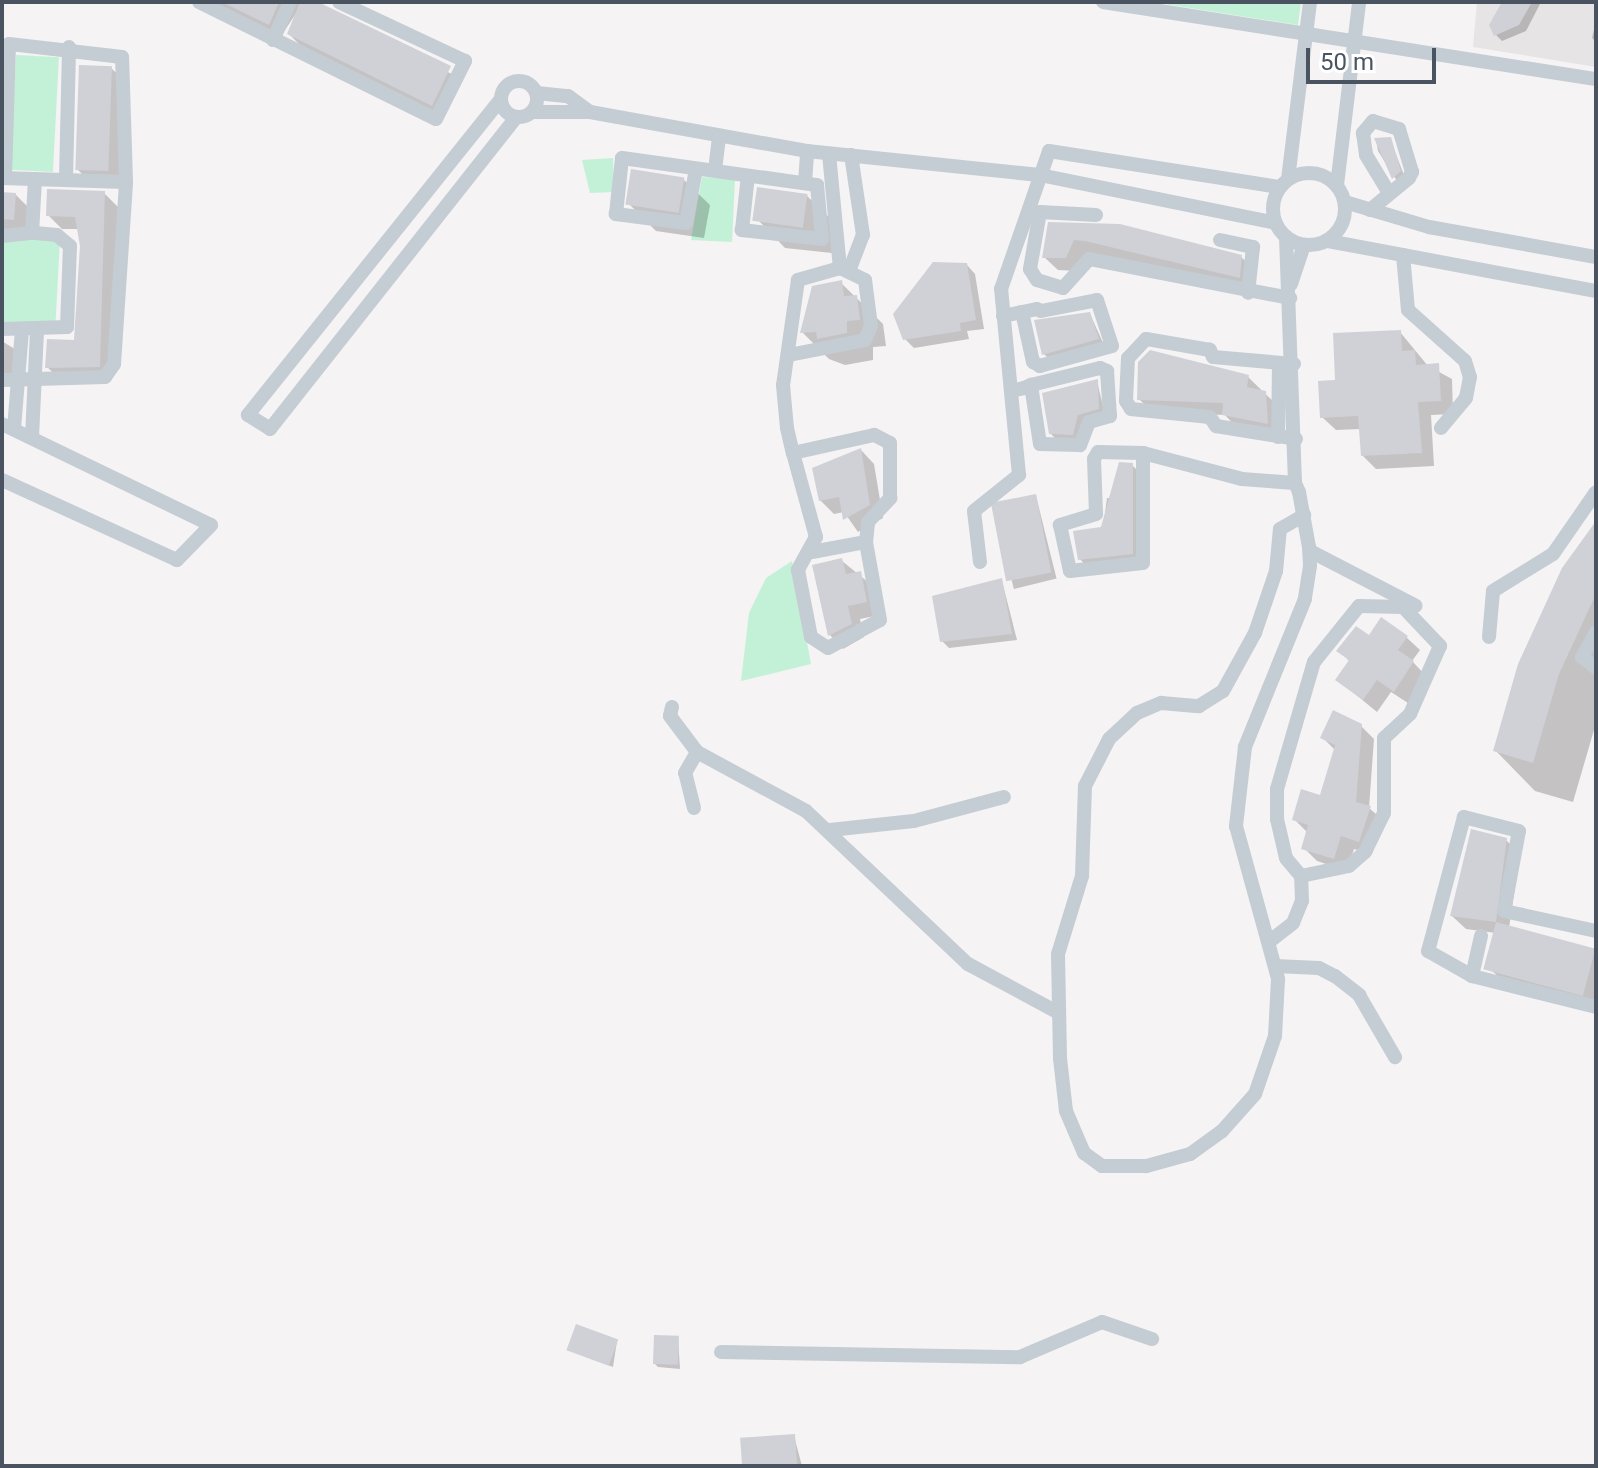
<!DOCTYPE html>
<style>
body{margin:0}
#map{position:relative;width:1598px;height:1468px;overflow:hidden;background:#f5f3f3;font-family:Roboto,sans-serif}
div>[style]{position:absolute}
.education>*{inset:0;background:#e6e4e5}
.green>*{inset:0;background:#c3f1d7;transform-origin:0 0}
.shadow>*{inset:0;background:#0003;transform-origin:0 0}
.building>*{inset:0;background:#cfd1d7;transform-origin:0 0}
.minor>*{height:14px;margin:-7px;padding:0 7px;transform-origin:7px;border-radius:7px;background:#c4ccd4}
.minor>.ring{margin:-7px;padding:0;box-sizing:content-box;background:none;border:14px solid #c4ccd4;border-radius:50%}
span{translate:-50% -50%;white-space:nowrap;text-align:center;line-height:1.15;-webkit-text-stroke:8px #fff;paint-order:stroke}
.frame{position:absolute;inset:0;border:4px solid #4a5460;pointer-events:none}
.scale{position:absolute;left:1306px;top:48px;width:130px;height:36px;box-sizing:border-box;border:4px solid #4a5460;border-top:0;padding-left:10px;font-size:24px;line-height:28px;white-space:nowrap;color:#4a5460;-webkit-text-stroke:6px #fff;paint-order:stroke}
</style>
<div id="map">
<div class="education">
<div style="clip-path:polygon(1477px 2px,1596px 2px,1596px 67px,1473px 47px)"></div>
</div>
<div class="green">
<div style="clip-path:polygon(1152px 2px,1301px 2px,1298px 25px)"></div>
<div style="left:16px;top:55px;width:43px;height:115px;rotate:3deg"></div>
<div style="clip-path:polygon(613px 158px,614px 192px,590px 193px,582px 160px)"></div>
<div style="clip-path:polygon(702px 177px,735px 179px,732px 242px,691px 240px)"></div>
<div style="left:4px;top:237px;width:56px;height:85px;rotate:3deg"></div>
<div style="clip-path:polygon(792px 561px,811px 664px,741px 681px,749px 613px,766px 578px)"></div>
</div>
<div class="shadow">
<div style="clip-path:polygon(209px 2px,314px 2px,463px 80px,444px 117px,301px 46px,289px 34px,301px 6px,281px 36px)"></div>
<div style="clip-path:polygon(1504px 2px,1541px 2px,1526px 31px,1502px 41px,1496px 35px)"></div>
<div style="clip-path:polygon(1596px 21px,1596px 42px,1592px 38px)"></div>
<div style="clip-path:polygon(111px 68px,125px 81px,125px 182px,92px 183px,78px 170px)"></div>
<div style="clip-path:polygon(1390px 139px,1404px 175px,1397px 181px,1378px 151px,1376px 140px)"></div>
<div style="clip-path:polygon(683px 179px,710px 205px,704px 238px,656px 231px,629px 204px)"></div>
<div style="clip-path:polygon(104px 193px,118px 207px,112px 380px,61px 380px,47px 367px,76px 342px,82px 246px,79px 229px,62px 229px,48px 215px)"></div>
<div style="clip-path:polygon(2px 194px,15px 194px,29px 208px,28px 231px,2px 231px)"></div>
<div style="clip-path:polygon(807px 196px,834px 222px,832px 253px,785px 248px,759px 221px)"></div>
<div style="clip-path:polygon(1050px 224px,1241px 257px,1255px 270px,1252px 290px,1087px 253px,1079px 271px,1058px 270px,1044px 257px)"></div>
<div style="clip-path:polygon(967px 265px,975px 274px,984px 329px,967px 331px,969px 339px,914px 348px,905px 339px)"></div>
<div style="clip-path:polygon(839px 281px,883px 324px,886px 346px,873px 347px,873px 360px,845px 365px,829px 359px,803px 333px)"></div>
<div style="clip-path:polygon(1090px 314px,1104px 345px,1050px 360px,1044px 354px)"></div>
<div style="clip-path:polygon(1400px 332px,1428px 366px,1452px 379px,1453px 414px,1431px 415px,1434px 466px,1376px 469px,1363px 456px,1361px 429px,1336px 430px,1322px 417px,1337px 382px)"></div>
<div style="clip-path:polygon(2px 341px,24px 355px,22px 380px,2px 379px)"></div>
<div style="clip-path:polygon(1150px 352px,1248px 377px,1278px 406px,1281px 436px,1237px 428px,1225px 415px,1152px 412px,1139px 399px)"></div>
<div style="clip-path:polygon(1097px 381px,1105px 415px,1079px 440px,1057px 440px,1050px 433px)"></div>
<div style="clip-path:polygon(861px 450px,874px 464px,883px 518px,858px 532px,844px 512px,834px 514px,820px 500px)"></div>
<div style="clip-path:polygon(1132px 465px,1141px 474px,1141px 562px,1088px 568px,1080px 559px,1103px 529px,1107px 498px,1114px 499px)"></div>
<div style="left:1036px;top:496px;width:85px;height:44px;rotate:76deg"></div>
<div style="clip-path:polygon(1596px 525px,1596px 723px,1573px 802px,1535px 791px,1495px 750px)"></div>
<div style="clip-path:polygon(842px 561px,874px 587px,879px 615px,860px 619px,864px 637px,843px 649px,830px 635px,815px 566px)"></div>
<div style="clip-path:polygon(1002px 581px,1017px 640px,949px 648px,942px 641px)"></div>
<div style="clip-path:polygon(1370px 637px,1406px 637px,1420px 650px,1412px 661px,1426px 676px,1408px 703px,1391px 692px,1377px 712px,1338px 680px,1350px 662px,1339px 650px)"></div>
<div style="clip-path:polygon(1360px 725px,1374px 739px,1369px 808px,1384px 821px,1372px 854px,1354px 849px,1347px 871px,1317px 861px,1304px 848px,1308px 833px,1294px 819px,1321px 798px,1336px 751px,1323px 738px)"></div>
<div style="clip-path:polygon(1506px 840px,1520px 854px,1509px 928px,1596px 950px,1596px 1006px,1504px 982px,1490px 969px,1496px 933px,1466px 929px,1452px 916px)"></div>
<div style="clip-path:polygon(678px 1338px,680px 1369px,658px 1367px,654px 1363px)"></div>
<div style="clip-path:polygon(617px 1341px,613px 1367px,569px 1350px)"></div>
<div style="clip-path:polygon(794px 1436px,802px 1466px,744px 1466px)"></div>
</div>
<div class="building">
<div style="clip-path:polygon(222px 2px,279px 2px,269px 25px)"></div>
<div style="clip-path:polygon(300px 2px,318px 2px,451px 66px,432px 106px,287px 34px)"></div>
<div style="clip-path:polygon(1502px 2px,1532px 2px,1519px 25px,1494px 36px,1489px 25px)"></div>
<div style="left:79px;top:65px;width:33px;height:105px;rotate:2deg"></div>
<div style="clip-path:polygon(1391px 137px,1401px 171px,1392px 179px,1374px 138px)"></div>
<div style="left:631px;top:169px;width:54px;height:36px;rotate:9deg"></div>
<div style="left:757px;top:187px;width:51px;height:34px;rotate:8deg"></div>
<div style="clip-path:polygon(47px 189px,105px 191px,100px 367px,45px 368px,47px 339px,74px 340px,80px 246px,75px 217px,46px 216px)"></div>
<div style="left:2px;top:192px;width:14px;height:27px;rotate:4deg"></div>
<div style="clip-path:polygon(1048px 222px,1120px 224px,1242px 255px,1240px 278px,1085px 241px,1074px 240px,1066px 258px,1042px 258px)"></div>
<div style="clip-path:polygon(933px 262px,967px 263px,976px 320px,960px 323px,961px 331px,903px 340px,893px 314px)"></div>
<div style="clip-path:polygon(842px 280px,844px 296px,857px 295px,860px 320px,847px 321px,847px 333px,817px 339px,816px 332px,800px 333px,812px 286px)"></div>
<div style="clip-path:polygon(1090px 312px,1099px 339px,1042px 355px,1034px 320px)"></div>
<div style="clip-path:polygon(1401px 330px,1402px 351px,1415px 350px,1416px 365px,1439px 363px,1441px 401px,1418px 402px,1422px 453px,1361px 456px,1358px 416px,1320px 418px,1318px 381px,1335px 380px,1333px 333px)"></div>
<div style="clip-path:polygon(1150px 350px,1249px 375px,1247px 387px,1266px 391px,1268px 424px,1222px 415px,1223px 403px,1137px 400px,1138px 362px)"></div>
<div style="clip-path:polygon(1098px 379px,1099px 409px,1078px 415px,1073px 435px,1049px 434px,1042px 393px)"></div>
<div style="clip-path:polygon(861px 448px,870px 505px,843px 520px,839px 497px,819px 501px,812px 468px)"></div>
<div style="clip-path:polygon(1119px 462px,1133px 463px,1133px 554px,1078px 560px,1073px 531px,1101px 527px)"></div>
<div style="left:1036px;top:494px;width:80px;height:46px;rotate:79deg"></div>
<div style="clip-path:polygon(1596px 521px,1596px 594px,1559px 674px,1533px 763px,1493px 751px,1518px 664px,1562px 568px)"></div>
<div style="clip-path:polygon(842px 558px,846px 574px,861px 571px,867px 602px,848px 606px,852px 624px,828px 636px,812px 565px)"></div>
<div style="clip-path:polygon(1002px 578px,1012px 634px,940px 642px,932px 596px)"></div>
<div style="clip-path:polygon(1381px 617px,1408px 636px,1398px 650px,1414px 661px,1394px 692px,1377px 680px,1363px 700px,1335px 680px,1349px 660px,1336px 651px,1356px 626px,1369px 635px)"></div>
<div style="clip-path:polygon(1333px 710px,1362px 724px,1356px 802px,1371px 806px,1359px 842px,1341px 836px,1334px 859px,1301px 849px,1308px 825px,1292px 820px,1301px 789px,1320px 795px,1335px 745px,1320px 738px)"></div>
<div style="clip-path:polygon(1471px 829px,1507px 838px,1496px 922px,1450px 916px)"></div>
<div style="left:1496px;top:922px;width:103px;height:49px;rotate:15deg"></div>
<div style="left:576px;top:1324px;width:45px;height:28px;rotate:20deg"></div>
<div style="left:654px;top:1335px;width:25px;height:29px;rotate:2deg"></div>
<div style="left:795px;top:1434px;width:32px;height:55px;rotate:86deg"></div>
</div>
<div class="minor">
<div style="left:199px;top:2px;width:264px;rotate:26.3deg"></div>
<div style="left:436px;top:119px;width:65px;rotate:-63.4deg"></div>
<div style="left:465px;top:61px;width:139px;rotate:-154.9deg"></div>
<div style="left:1103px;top:2px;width:499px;rotate:8.9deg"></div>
<div style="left:273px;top:40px;width:42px;rotate:-65.9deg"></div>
<div class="ring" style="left:501px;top:81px;width:22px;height:22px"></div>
<div style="left:537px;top:93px;width:31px;rotate:6deg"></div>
<div style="left:568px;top:96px;width:27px;rotate:36deg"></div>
<div style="left:501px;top:99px;width:405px;rotate:128.7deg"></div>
<div style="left:248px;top:415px;width:26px;rotate:32deg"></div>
<div style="left:270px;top:429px;width:397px;rotate:-51.7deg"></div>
<div style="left:533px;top:112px;width:57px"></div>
<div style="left:590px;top:112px;width:220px;rotate:10.2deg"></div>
<div style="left:807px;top:151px;width:234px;rotate:5.9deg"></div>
<div style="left:1040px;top:175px;width:240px;rotate:11.5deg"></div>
<div style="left:829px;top:154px;width:115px;rotate:84.5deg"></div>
<div style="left:696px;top:169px;width:55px;rotate:100.5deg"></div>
<div style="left:686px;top:223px;width:71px;rotate:-172.7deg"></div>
<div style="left:616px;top:214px;width:56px;rotate:-83.9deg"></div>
<div style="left:622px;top:158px;width:197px;rotate:7.9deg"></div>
<div style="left:817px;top:185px;width:54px;rotate:84.7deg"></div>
<div style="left:822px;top:239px;width:81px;rotate:-173.6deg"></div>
<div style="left:742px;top:230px;width:54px;rotate:-83.7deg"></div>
<div style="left:715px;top:170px;width:33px;rotate:-83deg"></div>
<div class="ring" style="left:1273px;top:173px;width:58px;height:58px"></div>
<div style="left:2px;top:178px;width:124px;rotate:1.8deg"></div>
<div style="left:1288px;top:179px;width:178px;rotate:-82.9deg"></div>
<div style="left:66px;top:180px;width:133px;rotate:-88.7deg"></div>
<div style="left:805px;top:183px;width:32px;rotate:-86deg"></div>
<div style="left:1337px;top:185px;width:184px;rotate:-83.1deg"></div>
<div style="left:1345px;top:202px;width:88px;rotate:16.6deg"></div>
<div style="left:1429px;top:227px;width:170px;rotate:10.2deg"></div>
<div style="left:1370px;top:210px;width:50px;rotate:-39.4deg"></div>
<div style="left:1409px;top:178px;width:7px;rotate:-63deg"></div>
<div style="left:1412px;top:172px;width:45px;rotate:-106.8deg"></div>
<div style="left:1399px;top:129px;width:27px;rotate:-163deg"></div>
<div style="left:1373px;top:121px;width:16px;rotate:130deg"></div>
<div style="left:1363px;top:133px;width:22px;rotate:82deg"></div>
<div style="left:1366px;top:155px;width:44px;rotate:58.8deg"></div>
<div style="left:1096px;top:215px;width:56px;rotate:-176.9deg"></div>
<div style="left:1040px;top:212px;width:58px;rotate:100deg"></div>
<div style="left:1030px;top:269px;width:13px;rotate:58deg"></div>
<div style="left:1037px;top:280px;width:27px;rotate:17deg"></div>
<div style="left:1063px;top:288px;width:39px;rotate:-48deg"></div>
<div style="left:1089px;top:259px;width:205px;rotate:11deg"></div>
<div style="left:2px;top:236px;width:30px;rotate:-6deg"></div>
<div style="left:32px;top:233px;width:54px;rotate:-86.8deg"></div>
<div style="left:1286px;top:237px;width:246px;rotate:87.9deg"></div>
<div style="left:1295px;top:483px;width:10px;rotate:66deg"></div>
<div style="left:1299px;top:492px;width:56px;rotate:79.7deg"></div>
<div style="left:1309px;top:547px;width:19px;rotate:87deg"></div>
<div style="left:1310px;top:566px;width:33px;rotate:99deg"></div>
<div style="left:1305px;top:599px;width:160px;rotate:112.1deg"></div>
<div style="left:1245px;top:747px;width:80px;rotate:96.5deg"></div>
<div style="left:1236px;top:826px;width:159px;rotate:74.6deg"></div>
<div style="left:1278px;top:979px;width:57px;rotate:93deg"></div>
<div style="left:1275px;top:1036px;width:61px;rotate:109deg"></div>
<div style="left:1255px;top:1094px;width:50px;rotate:131.7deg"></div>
<div style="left:1222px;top:1131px;width:39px;rotate:144deg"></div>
<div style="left:1190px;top:1154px;width:46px;rotate:164.7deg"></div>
<div style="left:1146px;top:1166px;width:44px;rotate:180deg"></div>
<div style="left:1102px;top:1166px;width:22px;rotate:-144deg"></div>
<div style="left:1084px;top:1153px;width:46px;rotate:-113.2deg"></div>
<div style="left:1066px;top:1111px;width:53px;rotate:-96.5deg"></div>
<div style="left:1060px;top:1058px;width:104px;rotate:-91.1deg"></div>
<div style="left:1058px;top:954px;width:82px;rotate:-72.9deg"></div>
<div style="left:1082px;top:876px;width:90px;rotate:-88.1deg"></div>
<div style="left:1085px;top:786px;width:53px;rotate:-62.9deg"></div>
<div style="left:1109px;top:739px;width:38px;rotate:-43deg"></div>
<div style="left:1137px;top:713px;width:26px;rotate:-23deg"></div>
<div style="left:1161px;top:703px;width:38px;rotate:5deg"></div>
<div style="left:1199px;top:706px;width:28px;rotate:-32deg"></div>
<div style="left:1223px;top:691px;width:66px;rotate:-61.1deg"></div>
<div style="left:1255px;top:633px;width:65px;rotate:-71.3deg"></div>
<div style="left:1276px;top:571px;width:42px;rotate:-84.6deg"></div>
<div style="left:1280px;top:529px;width:28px;rotate:-30deg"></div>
<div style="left:1220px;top:240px;width:34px;rotate:12deg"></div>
<div style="left:1253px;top:247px;width:46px;rotate:96.2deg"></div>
<div style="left:1328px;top:241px;width:273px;rotate:10.6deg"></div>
<div style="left:1403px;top:255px;width:55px;rotate:84.8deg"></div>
<div style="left:1408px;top:310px;width:76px;rotate:41.8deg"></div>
<div style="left:1465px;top:361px;width:17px;rotate:73deg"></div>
<div style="left:1470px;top:377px;width:21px;rotate:101deg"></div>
<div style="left:1466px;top:398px;width:39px;rotate:130deg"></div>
<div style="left:849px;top:271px;width:39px;rotate:-69deg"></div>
<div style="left:863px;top:235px;width:81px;rotate:-98.5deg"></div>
<div style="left:1291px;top:284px;width:41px;rotate:-71.6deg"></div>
<div style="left:1003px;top:316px;width:19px;rotate:-12deg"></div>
<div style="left:1022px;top:312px;width:15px;rotate:-11deg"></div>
<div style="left:1037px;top:309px;width:4px;rotate:27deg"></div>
<div style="left:1041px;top:311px;width:57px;rotate:-11.1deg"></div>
<div style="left:1097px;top:300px;width:48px;rotate:71.9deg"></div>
<div style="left:1112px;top:346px;width:75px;rotate:164.5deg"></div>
<div style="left:1040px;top:366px;width:8px;rotate:-150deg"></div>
<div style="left:1033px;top:362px;width:51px;rotate:-102.4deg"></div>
<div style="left:2px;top:329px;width:65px;rotate:-1.8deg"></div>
<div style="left:67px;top:327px;width:81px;rotate:-87.9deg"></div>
<div style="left:70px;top:246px;width:17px;rotate:-140deg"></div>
<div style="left:57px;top:235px;width:25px;rotate:-175deg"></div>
<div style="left:789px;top:355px;width:77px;rotate:-11.2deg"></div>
<div style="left:865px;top:340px;width:15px;rotate:-67deg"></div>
<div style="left:871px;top:326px;width:46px;rotate:-97.4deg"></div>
<div style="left:865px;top:280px;width:28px;rotate:-154deg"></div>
<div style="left:840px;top:268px;width:44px;rotate:164.1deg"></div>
<div style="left:798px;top:280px;width:106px;rotate:98.1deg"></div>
<div style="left:783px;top:385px;width:43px;rotate:84.7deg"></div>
<div style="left:787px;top:428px;width:26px;rotate:77deg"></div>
<div style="left:793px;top:453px;width:87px;rotate:74.7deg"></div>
<div style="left:816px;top:537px;width:38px;rotate:119deg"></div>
<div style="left:798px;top:570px;width:68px;rotate:79deg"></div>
<div style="left:811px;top:637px;width:20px;rotate:33deg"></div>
<div style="left:828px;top:648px;width:59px;rotate:-28.3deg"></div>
<div style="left:880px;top:620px;width:79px;rotate:-100.2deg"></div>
<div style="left:866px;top:542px;width:20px;rotate:-84deg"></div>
<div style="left:868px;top:522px;width:33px;rotate:-47deg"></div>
<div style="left:890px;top:498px;width:55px;rotate:-90deg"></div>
<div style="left:890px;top:443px;width:18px;rotate:-153deg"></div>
<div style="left:874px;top:435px;width:83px;rotate:167.5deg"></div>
<div style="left:1294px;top:364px;width:81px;rotate:-175.1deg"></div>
<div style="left:1213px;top:357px;width:8px;rotate:-113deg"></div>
<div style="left:1210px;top:350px;width:65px;rotate:-170.2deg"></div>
<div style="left:1146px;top:339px;width:26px;rotate:133deg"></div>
<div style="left:1128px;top:358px;width:43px;rotate:92.7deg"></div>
<div style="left:1126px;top:401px;width:9px;rotate:58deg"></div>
<div style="left:1131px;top:409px;width:79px;rotate:5.8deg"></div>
<div style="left:1210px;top:417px;width:11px;rotate:56deg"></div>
<div style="left:1216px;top:426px;width:81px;rotate:9.2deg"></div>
<div style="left:2px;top:380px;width:103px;rotate:-1.7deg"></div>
<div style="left:105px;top:377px;width:16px;rotate:-55deg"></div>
<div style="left:114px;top:364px;width:182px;rotate:-86.2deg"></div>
<div style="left:126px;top:182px;width:125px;rotate:-91.8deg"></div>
<div style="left:122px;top:57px;width:114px;rotate:-173.4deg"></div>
<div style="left:9px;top:44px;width:134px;rotate:91.7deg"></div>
<div style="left:1011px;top:391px;width:13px;rotate:-13deg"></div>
<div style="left:1024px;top:388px;width:8px;rotate:-23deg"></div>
<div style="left:1031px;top:385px;width:71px;rotate:-13.8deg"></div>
<div style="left:1100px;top:368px;width:8px;rotate:23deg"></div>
<div style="left:1107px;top:371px;width:45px;rotate:86.2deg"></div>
<div style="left:1110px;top:416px;width:22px;rotate:164deg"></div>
<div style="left:1089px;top:422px;width:25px;rotate:111deg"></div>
<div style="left:1080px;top:445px;width:40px;rotate:-178.6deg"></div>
<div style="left:1040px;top:444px;width:60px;rotate:-98.7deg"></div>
<div style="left:2px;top:424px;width:232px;rotate:25.8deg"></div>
<div style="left:211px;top:525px;width:49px;rotate:134.2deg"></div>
<div style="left:177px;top:560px;width:192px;rotate:-155.4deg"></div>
<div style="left:14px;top:429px;width:99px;rotate:-85.4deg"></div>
<div style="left:32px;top:437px;width:107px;rotate:-87.3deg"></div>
<div style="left:1278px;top:437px;width:74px;rotate:-89.2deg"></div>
<div style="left:1143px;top:453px;width:45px;rotate:-178.7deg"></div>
<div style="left:1098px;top:452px;width:8px;rotate:120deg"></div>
<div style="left:1094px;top:459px;width:55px;rotate:87.9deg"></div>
<div style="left:1096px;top:514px;width:38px;rotate:163deg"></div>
<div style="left:1060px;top:525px;width:47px;rotate:77.7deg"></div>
<div style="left:1070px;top:571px;width:73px;rotate:-6.3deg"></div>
<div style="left:1143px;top:563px;width:110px;rotate:-90deg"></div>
<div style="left:1143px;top:453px;width:102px;rotate:14.7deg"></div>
<div style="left:1242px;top:479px;width:53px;rotate:4.3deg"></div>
<div style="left:1310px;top:551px;width:119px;rotate:27.4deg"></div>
<div style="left:812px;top:552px;width:55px;rotate:-10.5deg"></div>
<div style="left:980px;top:562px;width:51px;rotate:-96.7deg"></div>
<div style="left:974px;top:511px;width:58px;rotate:-38.7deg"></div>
<div style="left:1019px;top:475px;width:187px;rotate:-95.5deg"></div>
<div style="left:1001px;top:289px;width:146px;rotate:-70.8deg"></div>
<div style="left:1049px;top:151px;width:234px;rotate:8.9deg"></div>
<div style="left:1596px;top:632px;width:29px;rotate:119deg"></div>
<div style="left:1582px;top:657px;width:18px;rotate:38deg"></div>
<div style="left:1489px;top:637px;width:46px;rotate:-85deg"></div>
<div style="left:1493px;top:591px;width:70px;rotate:-31.7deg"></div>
<div style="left:1553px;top:554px;width:75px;rotate:-55.3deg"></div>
<div style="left:672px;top:707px;width:9px;rotate:103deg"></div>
<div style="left:670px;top:716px;width:45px;rotate:53.1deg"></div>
<div style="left:697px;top:752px;width:124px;rotate:28.4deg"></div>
<div style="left:806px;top:811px;width:223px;rotate:43.4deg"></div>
<div style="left:968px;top:964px;width:103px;rotate:28.3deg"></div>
<div style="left:694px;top:808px;width:36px;rotate:-104deg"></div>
<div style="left:685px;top:773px;width:24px;rotate:-60deg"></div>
<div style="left:830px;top:830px;width:84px;rotate:-6.1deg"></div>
<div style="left:914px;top:821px;width:93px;rotate:-14.9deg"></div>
<div style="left:1596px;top:931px;width:94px;rotate:-167.7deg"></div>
<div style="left:1504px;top:911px;width:81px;rotate:-79.4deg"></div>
<div style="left:1519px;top:831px;width:57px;rotate:-165.7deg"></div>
<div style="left:1464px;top:817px;width:139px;rotate:105deg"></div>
<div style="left:1428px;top:951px;width:51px;rotate:29.6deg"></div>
<div style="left:1472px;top:976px;width:128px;rotate:14deg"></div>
<div style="left:1270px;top:941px;width:29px;rotate:-38deg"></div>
<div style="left:1293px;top:923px;width:24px;rotate:-68deg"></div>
<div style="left:1302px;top:901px;width:25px;rotate:-92deg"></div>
<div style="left:1301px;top:876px;width:23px;rotate:-130deg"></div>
<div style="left:1286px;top:858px;width:40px;rotate:-103deg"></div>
<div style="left:1277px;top:819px;width:30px;rotate:-90deg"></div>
<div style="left:1277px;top:789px;width:132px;rotate:-73.8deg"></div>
<div style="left:1314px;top:662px;width:72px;rotate:-51.2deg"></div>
<div style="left:1359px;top:606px;width:44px;rotate:1.3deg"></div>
<div style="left:1403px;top:607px;width:54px;rotate:46.5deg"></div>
<div style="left:1440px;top:646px;width:74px;rotate:113.8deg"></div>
<div style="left:1410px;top:714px;width:35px;rotate:137deg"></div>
<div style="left:1384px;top:738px;width:75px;rotate:90deg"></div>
<div style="left:1384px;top:813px;width:43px;rotate:116deg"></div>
<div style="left:1365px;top:852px;width:21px;rotate:139deg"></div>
<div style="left:1349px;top:866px;width:49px;rotate:168.2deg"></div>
<div style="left:1275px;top:966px;width:44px;rotate:2.6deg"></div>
<div style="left:1319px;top:968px;width:18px;rotate:27deg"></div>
<div style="left:1335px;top:976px;width:31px;rotate:38deg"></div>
<div style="left:1359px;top:995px;width:72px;rotate:59.9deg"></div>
<div style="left:1472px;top:976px;width:41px;rotate:-77.3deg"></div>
<div style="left:721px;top:1352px;width:299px;rotate:1deg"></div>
<div style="left:1020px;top:1357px;width:89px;rotate:-23.1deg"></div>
<div style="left:1102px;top:1322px;width:53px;rotate:18.8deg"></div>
</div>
<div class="frame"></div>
<div class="scale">50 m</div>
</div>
